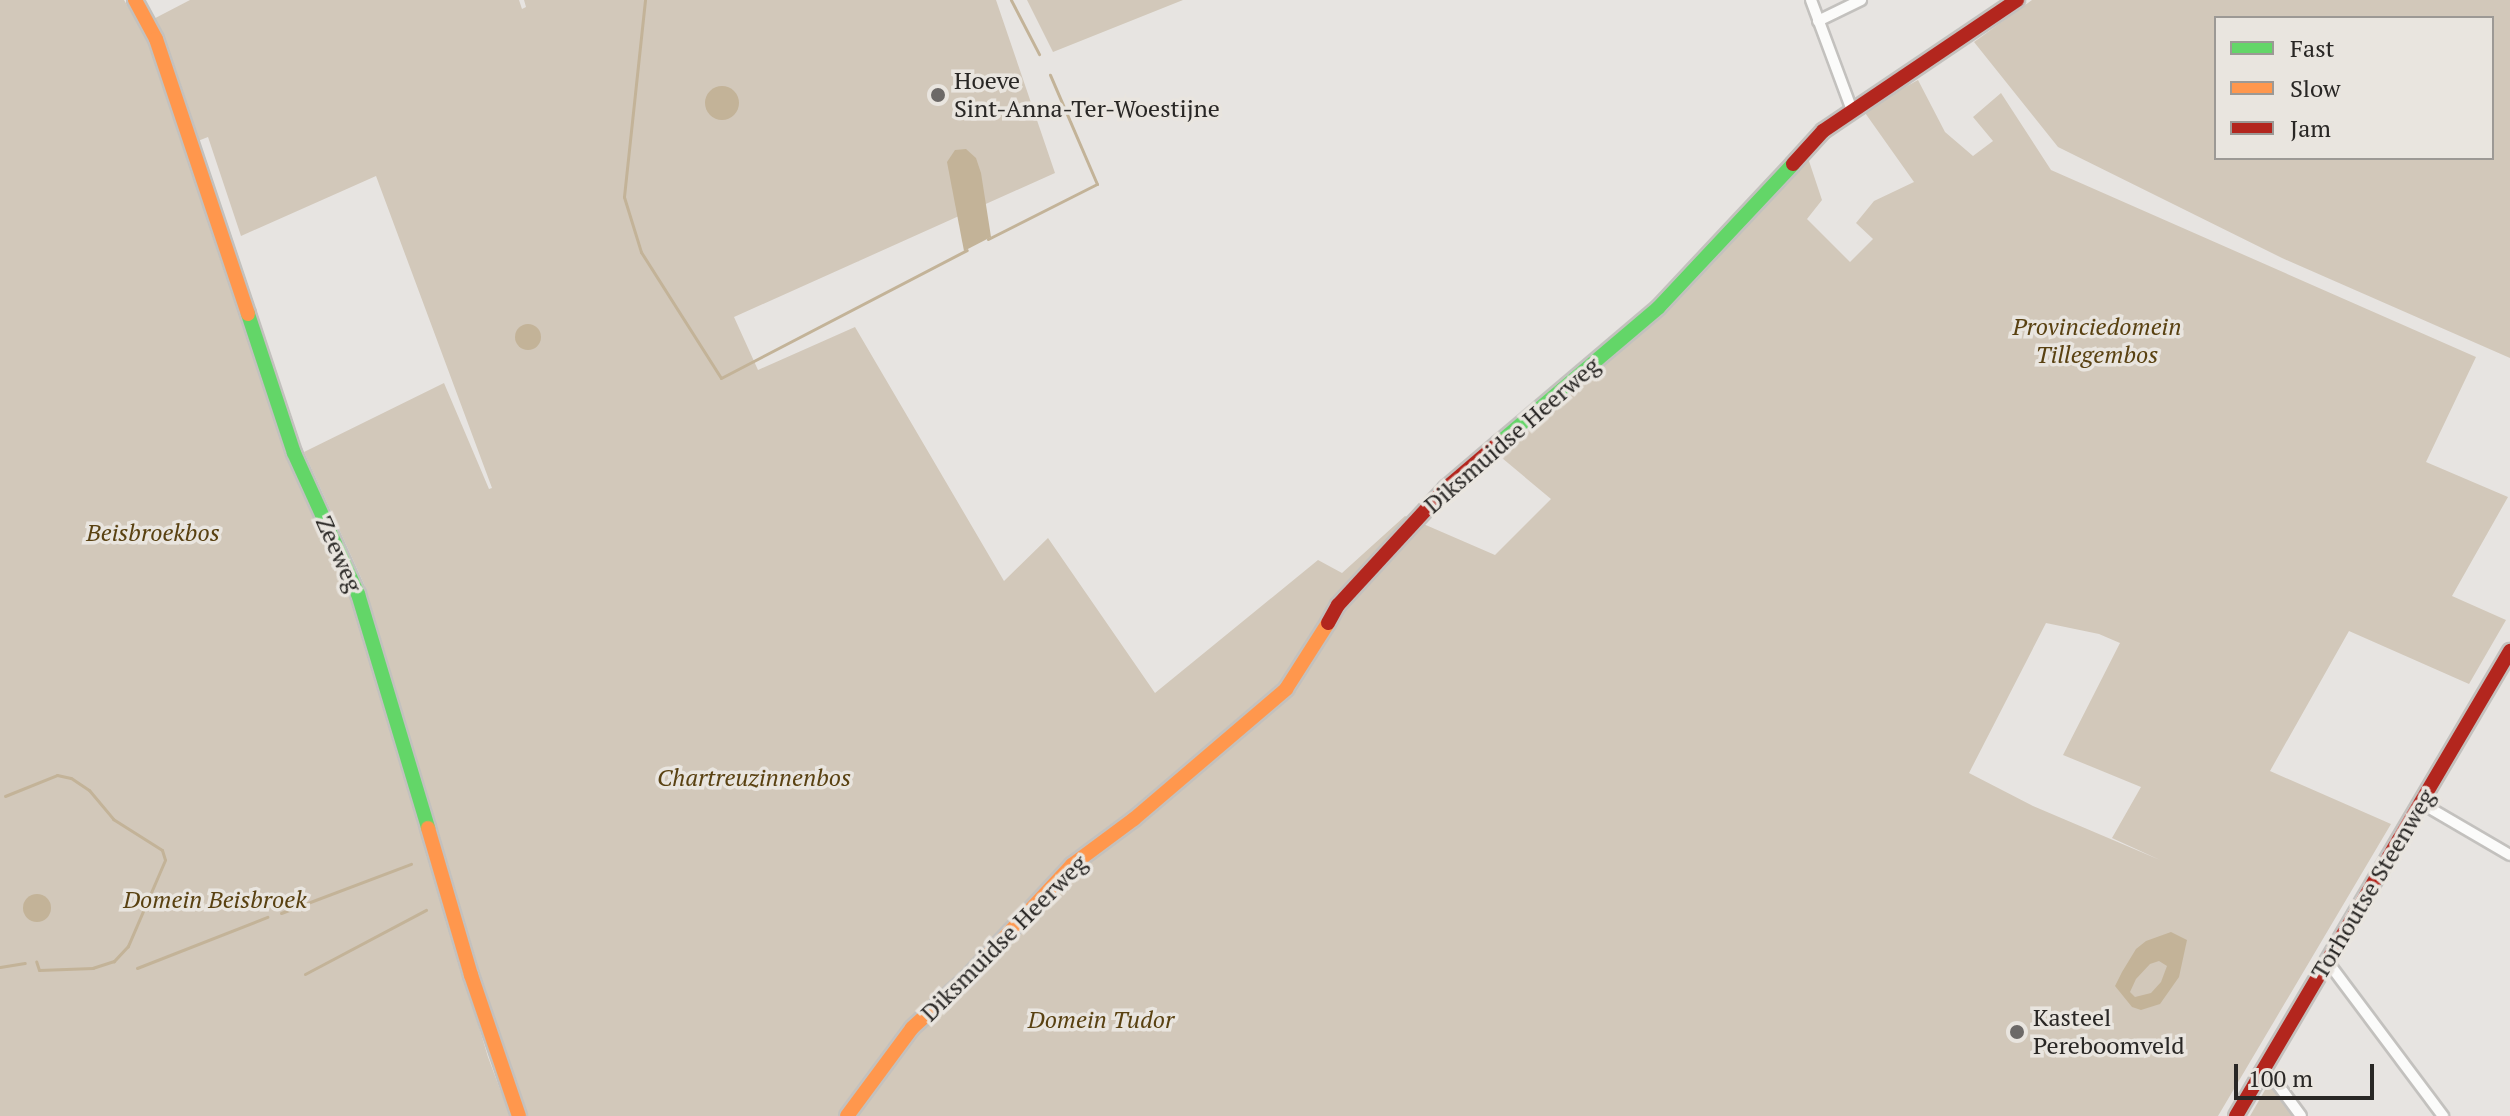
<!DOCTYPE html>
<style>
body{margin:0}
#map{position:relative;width:2510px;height:1116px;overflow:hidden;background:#e7e4e1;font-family:"PT Serif",serif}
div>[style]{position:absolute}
.green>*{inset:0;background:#d2c8ba}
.water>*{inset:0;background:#c3b398}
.round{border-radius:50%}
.stream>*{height:3px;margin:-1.5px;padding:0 1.5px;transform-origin:1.5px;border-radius:1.5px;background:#c3b398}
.roads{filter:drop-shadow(2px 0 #c3c1be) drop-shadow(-2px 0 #c3c1be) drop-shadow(0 2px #c3c1be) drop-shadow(0 -2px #c3c1be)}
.street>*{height:10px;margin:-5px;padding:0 5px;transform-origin:5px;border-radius:5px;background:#fbfbfa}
.fast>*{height:14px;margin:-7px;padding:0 7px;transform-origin:7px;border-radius:7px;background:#63d668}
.slow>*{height:14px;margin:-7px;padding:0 7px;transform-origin:7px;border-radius:7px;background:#ff974d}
.jam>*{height:14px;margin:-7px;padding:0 7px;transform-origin:7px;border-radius:7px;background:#b3261e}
.dots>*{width:22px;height:22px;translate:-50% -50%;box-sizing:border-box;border:4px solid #e9e5df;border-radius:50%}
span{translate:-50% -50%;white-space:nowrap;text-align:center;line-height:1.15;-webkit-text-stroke:7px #e9e5df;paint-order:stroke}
.poi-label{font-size:24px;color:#292725}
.left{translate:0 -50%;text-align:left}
.park-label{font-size:24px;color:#594111;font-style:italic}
.street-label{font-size:24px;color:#292725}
.legend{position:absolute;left:2214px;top:16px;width:280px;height:144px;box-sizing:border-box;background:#e9e5df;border:2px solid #9c9995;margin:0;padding:10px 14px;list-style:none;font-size:24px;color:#292725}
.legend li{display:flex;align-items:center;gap:16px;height:40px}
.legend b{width:40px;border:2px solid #9c9995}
.scale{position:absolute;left:2234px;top:1064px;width:140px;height:36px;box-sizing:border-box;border:4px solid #292725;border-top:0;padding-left:10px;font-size:24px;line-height:28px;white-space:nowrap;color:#292725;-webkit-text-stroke:6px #e9e5df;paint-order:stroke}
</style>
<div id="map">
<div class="green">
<div style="clip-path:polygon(evenodd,0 0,124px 0,140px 26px,190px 0,519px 0,522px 9px,526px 7px,524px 0,996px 0,1055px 173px,734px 317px,758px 370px,855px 327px,1004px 581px,1048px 538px,1155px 693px,1318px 560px,1342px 573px,1405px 516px,1495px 555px,1551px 499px,1496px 453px,1642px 329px,1807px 155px,1822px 200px,1807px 219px,1850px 262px,1873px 239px,1856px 223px,1874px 201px,1914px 182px,1863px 110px,1918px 80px,1945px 132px,1973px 156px,1993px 141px,1973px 117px,2001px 93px,2051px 170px,2476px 357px,2426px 462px,2508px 497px,2452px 596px,2506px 620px,2469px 684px,2349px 631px,2270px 771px,2391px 824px,2218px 1116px,528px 1116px,476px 963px,364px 584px,304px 452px,444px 383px,489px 489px,492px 488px,376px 176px,241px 236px,208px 137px,185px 146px,289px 461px,352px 603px,488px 1057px,510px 1116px,0 1116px,0 0,2046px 623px,2099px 634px,2120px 643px,2063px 755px,2141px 787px,2112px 838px,2160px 860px,2033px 806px,1969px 773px,2046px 623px)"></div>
<div style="clip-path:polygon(1027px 0,1183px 0,1053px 52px)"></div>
<div style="clip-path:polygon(evenodd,2032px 0,2510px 0,2510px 358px,2282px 258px,2058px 147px,1974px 42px,2032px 0,2216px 18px,2492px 18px,2492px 158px,2216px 158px,2216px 18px)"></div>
<div style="clip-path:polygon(2269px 1083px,2293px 1116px,2250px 1116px)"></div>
</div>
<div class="water">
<div class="round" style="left:705px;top:86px;width:34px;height:34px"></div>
<div style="clip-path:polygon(966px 149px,976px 158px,981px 173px,991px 237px,964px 251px,947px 162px,955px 150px)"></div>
<div class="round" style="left:515px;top:324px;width:26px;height:26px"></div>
<div class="round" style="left:23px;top:894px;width:28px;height:28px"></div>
<div style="clip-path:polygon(evenodd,2171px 932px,2187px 940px,2179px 977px,2160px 1004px,2141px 1010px,2132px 1007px,2115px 986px,2122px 972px,2136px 949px,2146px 941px,2171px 932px,2159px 961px,2167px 966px,2161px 982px,2151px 993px,2135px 997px,2130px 992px,2136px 979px,2150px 964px,2159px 961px)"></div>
</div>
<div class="stream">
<div style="left:645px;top:0;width:198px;rotate:96.1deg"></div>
<div style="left:624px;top:197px;width:58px;rotate:72.8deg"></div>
<div style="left:641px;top:252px;width:149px;rotate:57.6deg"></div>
<div style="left:721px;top:378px;width:277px;rotate:-27.5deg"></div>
<div style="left:1011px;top:0;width:61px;rotate:62.6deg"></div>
<div style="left:988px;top:239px;width:122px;rotate:-26.8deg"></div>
<div style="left:1097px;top:184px;width:119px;rotate:-113.3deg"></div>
<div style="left:5px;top:796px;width:56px;rotate:-22deg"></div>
<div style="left:57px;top:775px;width:14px;rotate:12deg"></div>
<div style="left:71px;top:778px;width:22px;rotate:34deg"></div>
<div style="left:89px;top:790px;width:38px;rotate:50deg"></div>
<div style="left:113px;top:819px;width:58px;rotate:32.3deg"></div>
<div style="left:162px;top:850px;width:10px;rotate:73deg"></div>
<div style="left:165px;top:860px;width:94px;rotate:113.3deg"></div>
<div style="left:128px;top:946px;width:21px;rotate:133deg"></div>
<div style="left:114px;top:961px;width:22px;rotate:162deg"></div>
<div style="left:93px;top:968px;width:54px;rotate:177.9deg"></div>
<div style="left:39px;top:970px;width:9px;rotate:-108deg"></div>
<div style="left:281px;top:913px;width:139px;rotate:-20.7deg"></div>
<div style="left:0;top:967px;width:25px;rotate:-9deg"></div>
<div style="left:137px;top:968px;width:140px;rotate:-21.4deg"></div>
<div style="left:305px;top:974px;width:137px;rotate:-27.9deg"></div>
</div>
<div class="roads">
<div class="street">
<div style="left:1811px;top:0;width:117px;rotate:69.6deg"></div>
<div style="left:1818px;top:21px;width:48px;rotate:-26deg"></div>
<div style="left:2421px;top:803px;width:103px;rotate:30.3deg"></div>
<div style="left:2327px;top:961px;width:194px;rotate:53.2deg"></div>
<div style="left:2263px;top:1071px;width:12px;rotate:35deg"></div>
<div style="left:2273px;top:1078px;width:47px;rotate:53.6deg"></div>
</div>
<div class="fast">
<div style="left:248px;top:314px;width:146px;rotate:71.7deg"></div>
<div style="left:294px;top:453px;width:155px;rotate:65.6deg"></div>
<div style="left:358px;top:594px;width:244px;rotate:73.3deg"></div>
<div style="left:1500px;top:442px;width:207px;rotate:-40.3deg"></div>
<div style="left:1658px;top:308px;width:197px;rotate:-46.8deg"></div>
</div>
<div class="slow">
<div style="left:135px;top:0;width:44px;rotate:61.7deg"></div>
<div style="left:156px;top:39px;width:290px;rotate:71.5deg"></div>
<div style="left:428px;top:828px;width:153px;rotate:73.7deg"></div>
<div style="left:471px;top:975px;width:149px;rotate:71.2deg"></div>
<div style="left:847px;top:1116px;width:109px;rotate:-53.5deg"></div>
<div style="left:912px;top:1028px;width:74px;rotate:-42.3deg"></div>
<div style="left:967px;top:978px;width:154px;rotate:-47.1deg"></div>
<div style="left:1072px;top:865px;width:77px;rotate:-36.6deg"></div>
<div style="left:1134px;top:819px;width:200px;rotate:-40.5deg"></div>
<div style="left:1286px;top:689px;width:78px;rotate:-57.5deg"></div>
</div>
<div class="jam">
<div style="left:1793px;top:164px;width:45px;rotate:-47.7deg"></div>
<div style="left:1823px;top:131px;width:234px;rotate:-34deg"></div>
<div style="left:1328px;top:623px;width:21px;rotate:-61deg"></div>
<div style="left:1338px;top:605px;width:159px;rotate:-47.3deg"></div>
<div style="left:1446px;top:488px;width:71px;rotate:-40.4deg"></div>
<div style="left:2236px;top:1116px;width:540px;rotate:-59.49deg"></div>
</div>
</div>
<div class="dots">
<div style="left:938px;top:95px;background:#6c6967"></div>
<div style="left:2017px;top:1032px;background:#6c6967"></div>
</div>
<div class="poi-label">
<span class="left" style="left:954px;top:95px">Hoeve<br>Sint-Anna-Ter-Woestijne</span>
<span class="left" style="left:2033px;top:1032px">Kasteel<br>Pereboomveld</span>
</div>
<div class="park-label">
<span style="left:2097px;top:341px">Provinciedomein<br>Tillegembos</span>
<span style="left:153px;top:533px">Beisbroekbos</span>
<span style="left:754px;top:778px">Chartreuzinnenbos</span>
<span style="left:215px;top:900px">Domein Beisbroek</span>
<span style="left:1101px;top:1020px">Domein Tudor</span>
</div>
<div class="street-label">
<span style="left:1512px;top:435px;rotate:-41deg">Diksmuidse Heerweg</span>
<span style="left:339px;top:554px;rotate:66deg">Zeeweg</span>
<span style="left:2373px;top:884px;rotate:-59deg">Torhoutse Steenweg</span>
<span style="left:1004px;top:938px;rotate:-45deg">Diksmuidse Heerweg</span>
</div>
<ul class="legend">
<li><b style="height:10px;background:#63d668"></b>Fast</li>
<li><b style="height:10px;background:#ff974d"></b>Slow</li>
<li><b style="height:10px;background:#b3261e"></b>Jam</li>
</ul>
<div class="scale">100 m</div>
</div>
